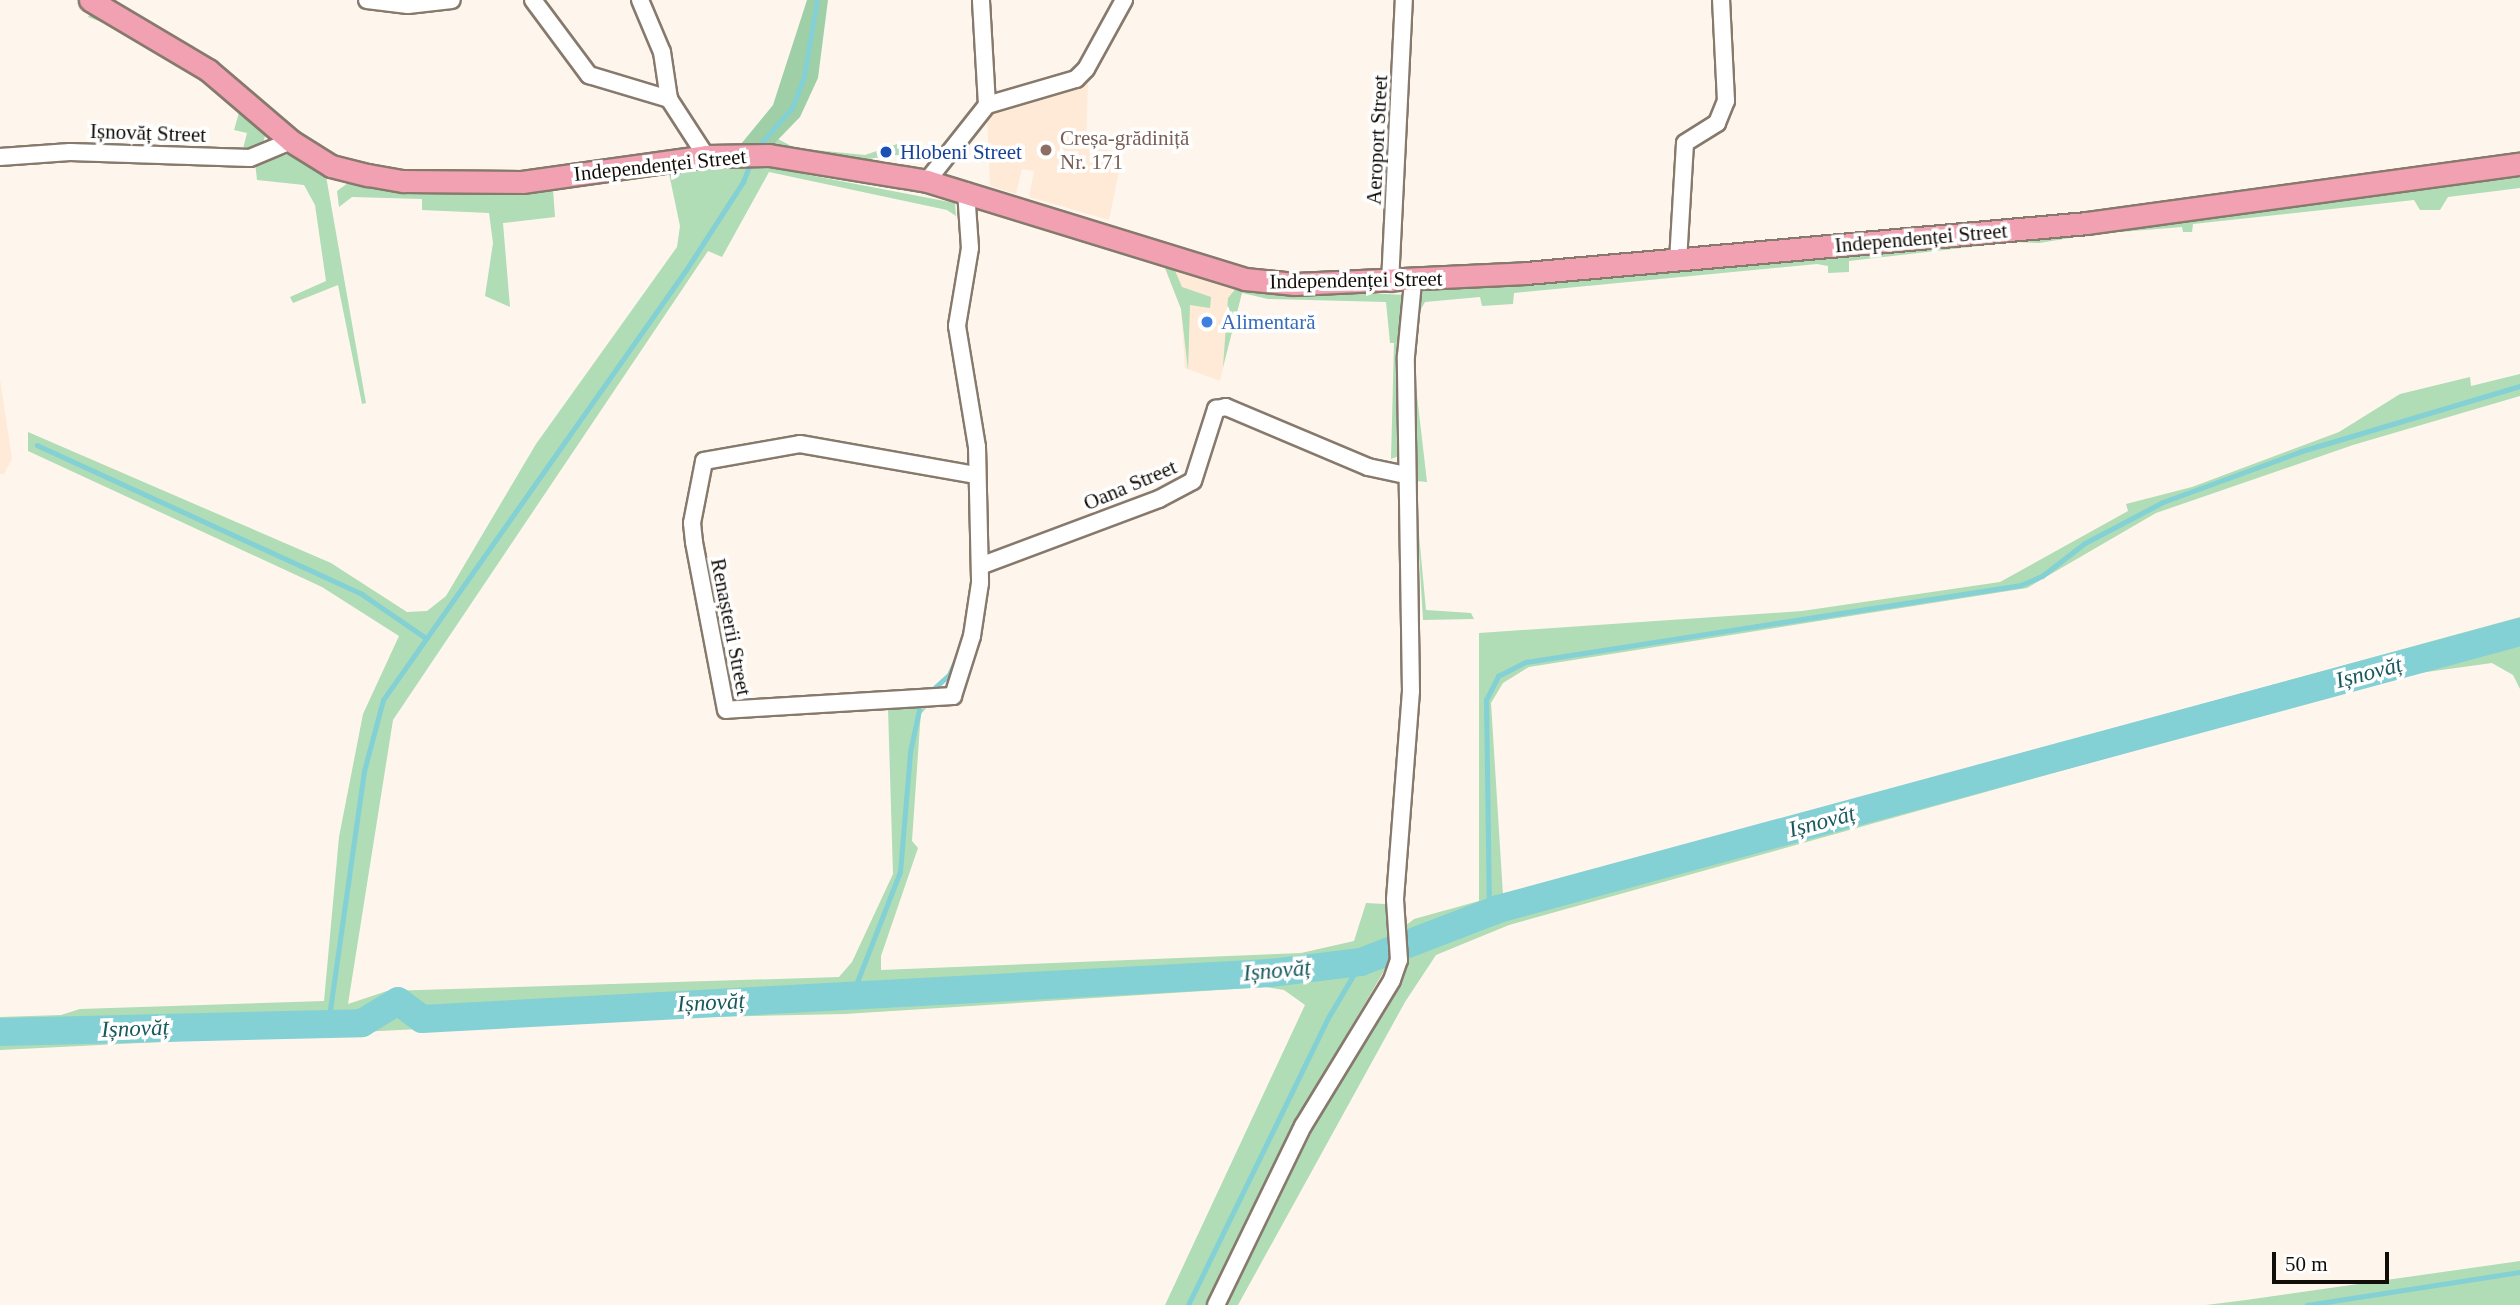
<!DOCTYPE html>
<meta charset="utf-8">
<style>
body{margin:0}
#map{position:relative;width:2520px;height:1305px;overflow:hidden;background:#fef6ed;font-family:Georgia,serif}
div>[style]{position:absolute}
.built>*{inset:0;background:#feead6}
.green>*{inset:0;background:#b0dcb6}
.forest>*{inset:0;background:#9fcfa6}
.stream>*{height:4.5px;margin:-2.25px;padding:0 2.25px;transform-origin:2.25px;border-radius:2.25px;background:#83d0d5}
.river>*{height:28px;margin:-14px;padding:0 14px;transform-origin:14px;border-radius:14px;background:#83d0d5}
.roads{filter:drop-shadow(2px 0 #877a6d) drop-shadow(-2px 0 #877a6d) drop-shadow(0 2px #877a6d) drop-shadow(0 -2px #877a6d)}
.minor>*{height:16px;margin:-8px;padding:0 8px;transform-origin:8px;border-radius:8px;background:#fff}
.major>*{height:21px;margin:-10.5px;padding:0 10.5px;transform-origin:10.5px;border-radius:10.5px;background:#f1a1b2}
.dots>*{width:19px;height:19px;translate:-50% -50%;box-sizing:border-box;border:4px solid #fff;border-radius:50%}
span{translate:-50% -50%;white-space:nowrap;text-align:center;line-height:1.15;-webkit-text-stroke:7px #fff;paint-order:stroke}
.street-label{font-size:21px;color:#110d08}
.education-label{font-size:21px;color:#785e54}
.left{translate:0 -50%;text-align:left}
.transit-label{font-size:21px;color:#164399}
.shop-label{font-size:21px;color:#366cbe}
.water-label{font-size:23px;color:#17595d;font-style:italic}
.scale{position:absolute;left:2272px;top:1252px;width:117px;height:32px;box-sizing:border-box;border:4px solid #110d08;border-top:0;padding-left:9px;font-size:21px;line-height:24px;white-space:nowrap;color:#110d08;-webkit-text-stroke:5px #fff;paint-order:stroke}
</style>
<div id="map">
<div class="built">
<div style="clip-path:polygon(1088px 80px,1086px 148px,1123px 152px,1109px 220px,1029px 197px,1034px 171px,1022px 169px,1016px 194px,990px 186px,987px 116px)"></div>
<div style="clip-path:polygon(1165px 268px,1242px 292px,1220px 381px,1185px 368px,1181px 309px)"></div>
<div style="clip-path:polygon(0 379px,12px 459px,4px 474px,0 474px)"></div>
</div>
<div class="green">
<div style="clip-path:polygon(92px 12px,209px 80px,267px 130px,262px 146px,242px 153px,247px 133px,234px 130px,240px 109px,200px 79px,117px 28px,88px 17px)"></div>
<div style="clip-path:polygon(778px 139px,795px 148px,865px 155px,900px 143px,916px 156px,893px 155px,851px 162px,769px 149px)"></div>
<div style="clip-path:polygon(295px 153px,322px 168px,326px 176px,366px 403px,362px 404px,338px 285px,293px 303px,290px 297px,326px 281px,315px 205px,304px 185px,257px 180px,255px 162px)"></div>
<div style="clip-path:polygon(736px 161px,955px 203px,956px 216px,947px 210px,769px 172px,722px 257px,708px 251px,393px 720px,348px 1004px,387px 991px,839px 977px,852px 962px,893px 874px,888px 708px,931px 703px,921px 714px,920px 725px,912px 841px,918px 848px,881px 956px,881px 970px,1301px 953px,1354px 941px,1366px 903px,1385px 904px,1389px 913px,1391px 959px,1304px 1107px,1208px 1305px,1165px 1305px,1305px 1005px,1284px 990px,1266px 987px,845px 1014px,620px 1019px,0 1050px,0 1017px,61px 1015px,80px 1009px,324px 1001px,339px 837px,363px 714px,399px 636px,322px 587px,28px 451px,28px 432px,331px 563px,407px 612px,427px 611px,446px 596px,536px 444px,677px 247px,680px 226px,668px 169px)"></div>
<div style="clip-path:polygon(2520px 176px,2520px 188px,2448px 197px,2440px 210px,2420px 210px,2414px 200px,2193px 224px,2192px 232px,2183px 232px,2182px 227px,2120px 232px,2120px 226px)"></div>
<div style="clip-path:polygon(352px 180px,513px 191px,553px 189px,555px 217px,503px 223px,510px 307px,485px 296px,493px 243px,489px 213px,422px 210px,422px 199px,352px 197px,339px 207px,337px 191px)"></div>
<div style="clip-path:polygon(2103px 229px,2102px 233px,2039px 243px,2014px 242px,1849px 261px,1849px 272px,1828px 273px,1828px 266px,1817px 264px,1514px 293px,1513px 304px,1482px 306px,1480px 297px,1425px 302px,1417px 316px,1418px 292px,1423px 289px)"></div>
<div style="clip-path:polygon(1088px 237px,1173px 266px,1182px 287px,1211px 297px,1210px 308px,1190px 305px,1188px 370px,1181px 309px,1165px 268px)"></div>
<div style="clip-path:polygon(1238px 286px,1405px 295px,1399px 456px,1391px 459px,1394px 343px,1390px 343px,1386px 302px,1268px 299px,1242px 293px,1223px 367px,1228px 298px)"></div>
<div style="clip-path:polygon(2520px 374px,2520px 396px,2353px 445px,2156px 513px,2027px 588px,1529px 667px,1503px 683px,1491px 703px,1503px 895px,2520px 617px,2520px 689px,2513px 675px,2492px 663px,2405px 675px,1509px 925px,1436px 955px,1405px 1002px,1238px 1305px,1227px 1305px,1323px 1109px,1397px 988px,1409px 957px,1405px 926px,1414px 919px,1479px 901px,1479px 633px,1802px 611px,2000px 582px,2128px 511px,2126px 504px,2192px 487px,2339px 432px,2400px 394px,2470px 377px,2471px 386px)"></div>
<div style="clip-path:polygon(1413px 387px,1416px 387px,1427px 482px,1416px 481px)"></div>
<div style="clip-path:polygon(1416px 502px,1426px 610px,1471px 613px,1474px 619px,1423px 620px)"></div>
<div style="clip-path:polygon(2520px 1261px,2520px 1305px,2206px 1305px,2246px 1300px)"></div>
</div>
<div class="forest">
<div style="clip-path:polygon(807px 0,828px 0,818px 78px,800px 117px,769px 149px,741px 144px,773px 105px)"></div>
</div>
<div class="stream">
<div style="left:756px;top:149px;width:55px;rotate:-48.7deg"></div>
<div style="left:792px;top:108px;width:34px;rotate:-69deg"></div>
<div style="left:804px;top:76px;width:77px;rotate:-80.3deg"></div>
<div style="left:37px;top:445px;width:358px;rotate:24.6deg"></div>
<div style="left:362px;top:594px;width:78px;rotate:34.5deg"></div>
<div style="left:930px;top:692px;width:25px;rotate:-42deg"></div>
<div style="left:949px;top:675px;width:22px;rotate:-66deg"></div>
<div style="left:1489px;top:913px;width:213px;rotate:-90.8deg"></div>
<div style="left:1486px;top:700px;width:27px;rotate:-63deg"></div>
<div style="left:1498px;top:676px;width:31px;rotate:-27deg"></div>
<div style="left:1526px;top:662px;width:501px;rotate:-8.84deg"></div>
<div style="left:2021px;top:585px;width:23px;rotate:-23deg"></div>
<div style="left:2042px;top:576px;width:54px;rotate:-37.5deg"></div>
<div style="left:2085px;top:543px;width:88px;rotate:-27.7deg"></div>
<div style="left:2163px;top:502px;width:148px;rotate:-20.1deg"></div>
<div style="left:2302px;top:451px;width:227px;rotate:-16.6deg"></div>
<div style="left:852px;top:995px;width:132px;rotate:-68.7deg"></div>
<div style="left:900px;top:872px;width:120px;rotate:-85.2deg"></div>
<div style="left:910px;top:752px;width:43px;rotate:-77.9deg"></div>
<div style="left:328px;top:1024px;width:256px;rotate:-81.9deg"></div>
<div style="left:364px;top:771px;width:73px;rotate:-75deg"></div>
<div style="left:383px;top:700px;width:526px;rotate:-54.83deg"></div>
<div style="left:686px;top:270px;width:105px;rotate:-57.1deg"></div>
<div style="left:743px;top:182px;width:22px;rotate:-69deg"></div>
<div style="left:1188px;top:1305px;width:319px;rotate:-64deg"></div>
<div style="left:1328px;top:1018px;width:65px;rotate:-59.5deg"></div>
<div style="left:2307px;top:1305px;width:216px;rotate:-8.8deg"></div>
</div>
<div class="river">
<div style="left:0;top:1032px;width:362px;rotate:-1.4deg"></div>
<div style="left:362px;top:1023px;width:42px;rotate:-31.4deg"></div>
<div style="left:398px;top:1001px;width:30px;rotate:37deg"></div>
<div style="left:422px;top:1019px;width:849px;rotate:-3.1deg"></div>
<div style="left:1270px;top:973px;width:92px;rotate:-6.9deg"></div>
<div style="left:1361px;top:962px;width:147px;rotate:-21.1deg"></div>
<div style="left:1498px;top:909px;width:1059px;rotate:-15.16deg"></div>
</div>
<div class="roads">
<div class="minor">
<div style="left:367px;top:0;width:41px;rotate:7deg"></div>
<div style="left:408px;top:5px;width:44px;rotate:-6.5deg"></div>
<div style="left:533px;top:0;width:94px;rotate:53.3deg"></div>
<div style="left:589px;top:75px;width:84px;rotate:16.7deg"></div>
<div style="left:669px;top:99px;width:68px;rotate:57deg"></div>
<div style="left:640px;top:0;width:56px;rotate:67.1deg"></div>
<div style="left:662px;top:52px;width:48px;rotate:81.5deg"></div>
<div style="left:987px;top:105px;width:93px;rotate:-16.3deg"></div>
<div style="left:1076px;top:79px;width:14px;rotate:-45deg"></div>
<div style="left:1086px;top:69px;width:79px;rotate:-61.2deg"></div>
<div style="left:0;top:157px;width:70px;rotate:-4.1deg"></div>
<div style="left:70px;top:152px;width:180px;rotate:1.9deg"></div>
<div style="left:250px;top:158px;width:44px;rotate:-22.5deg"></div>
<div style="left:927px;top:181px;width:97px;rotate:-51.7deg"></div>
<div style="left:987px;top:105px;width:105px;rotate:-93.3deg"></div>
<div style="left:966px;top:191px;width:57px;rotate:86deg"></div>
<div style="left:970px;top:248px;width:79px;rotate:99.5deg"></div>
<div style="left:957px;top:326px;width:123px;rotate:80.6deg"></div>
<div style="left:977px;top:447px;width:136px;rotate:88.7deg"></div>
<div style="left:980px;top:583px;width:54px;rotate:98.6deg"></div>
<div style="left:972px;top:636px;width:63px;rotate:107.6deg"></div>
<div style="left:953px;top:696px;width:227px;rotate:176.5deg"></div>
<div style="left:726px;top:710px;width:171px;rotate:-100.8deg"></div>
<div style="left:694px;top:542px;width:19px;rotate:-96deg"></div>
<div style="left:692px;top:523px;width:63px;rotate:-79deg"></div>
<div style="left:704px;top:461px;width:97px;rotate:-10deg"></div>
<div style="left:800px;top:444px;width:179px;rotate:10deg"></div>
<div style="left:1678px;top:261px;width:118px;rotate:-86.6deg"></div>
<div style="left:1685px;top:143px;width:38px;rotate:-32deg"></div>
<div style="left:1717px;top:123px;width:24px;rotate:-68deg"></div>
<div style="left:1726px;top:101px;width:101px;rotate:-92.8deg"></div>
<div style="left:1390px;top:283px;width:283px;rotate:-87.2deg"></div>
<div style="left:980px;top:566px;width:191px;rotate:-20.5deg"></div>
<div style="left:1159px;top:499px;width:38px;rotate:-28deg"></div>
<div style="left:1193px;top:481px;width:76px;rotate:-72.3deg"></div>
<div style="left:1216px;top:409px;width:10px;rotate:-11deg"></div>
<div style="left:1226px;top:407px;width:154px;rotate:22.9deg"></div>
<div style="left:1368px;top:467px;width:38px;rotate:12deg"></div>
<div style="left:1216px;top:1305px;width:199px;rotate:-64.1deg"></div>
<div style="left:1303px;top:1126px;width:171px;rotate:-58.6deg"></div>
<div style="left:1392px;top:980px;width:21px;rotate:-71deg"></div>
<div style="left:1399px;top:960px;width:61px;rotate:-93.8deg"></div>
<div style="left:1395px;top:899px;width:209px;rotate:-85.6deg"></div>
<div style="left:1411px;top:691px;width:335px;rotate:-90.9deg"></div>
<div style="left:1406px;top:356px;width:74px;rotate:-84.6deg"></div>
</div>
<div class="major">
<div style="left:90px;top:0;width:137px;rotate:30.7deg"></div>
<div style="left:208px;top:70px;width:109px;rotate:40.5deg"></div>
<div style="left:291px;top:141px;width:47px;rotate:32deg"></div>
<div style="left:331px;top:166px;width:38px;rotate:14deg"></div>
<div style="left:368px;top:175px;width:36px;rotate:10deg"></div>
<div style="left:403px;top:181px;width:119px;rotate:0.5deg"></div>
<div style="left:522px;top:182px;width:186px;rotate:-8deg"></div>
<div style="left:706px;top:156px;width:63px;rotate:-0.9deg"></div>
<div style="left:769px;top:155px;width:160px;rotate:9.3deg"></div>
<div style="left:927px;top:181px;width:333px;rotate:17.1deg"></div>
<div style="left:1245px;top:279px;width:50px;rotate:5.7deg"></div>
<div style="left:1295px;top:284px;width:231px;rotate:-2.7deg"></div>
<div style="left:1526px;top:273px;width:563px;rotate:-5.09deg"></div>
<div style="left:2087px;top:223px;width:437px;rotate:-7.8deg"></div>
</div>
</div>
<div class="dots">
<div style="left:1046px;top:150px;background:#8d6e63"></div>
<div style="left:886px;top:152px;background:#1a4fb4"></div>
<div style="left:1207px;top:322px;background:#3f7fe0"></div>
</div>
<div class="street-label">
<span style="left:148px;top:133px;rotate:2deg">Ișnovăț Street</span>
<span style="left:1377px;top:140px;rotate:-87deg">Aeroport Street</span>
<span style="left:660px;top:165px;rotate:-6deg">Independenței Street</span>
<span style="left:1921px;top:238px;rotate:-5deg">Independenței Street</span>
<span style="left:1356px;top:280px;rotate:-1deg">Independenței Street</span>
<span style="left:1130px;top:485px;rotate:-23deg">Oana Street</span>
<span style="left:731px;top:627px;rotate:79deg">Renașterii Street</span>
</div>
<div class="education-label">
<span class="left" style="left:1060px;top:150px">Creșa-grădiniță<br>Nr. 171</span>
</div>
<div class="transit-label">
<span class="left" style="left:900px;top:152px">Hlobeni Street</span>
</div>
<div class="shop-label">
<span class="left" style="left:1221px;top:322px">Alimentară</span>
</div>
<div class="water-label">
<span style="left:2369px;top:673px;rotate:-15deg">Ișnovăț</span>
<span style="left:1822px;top:822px;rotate:-15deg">Ișnovăț</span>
<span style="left:1277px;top:971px;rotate:-5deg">Ișnovăț</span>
<span style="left:711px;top:1003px;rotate:-3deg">Ișnovăț</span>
<span style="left:135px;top:1029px;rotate:-2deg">Ișnovăț</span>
</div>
<div class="scale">50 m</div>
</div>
